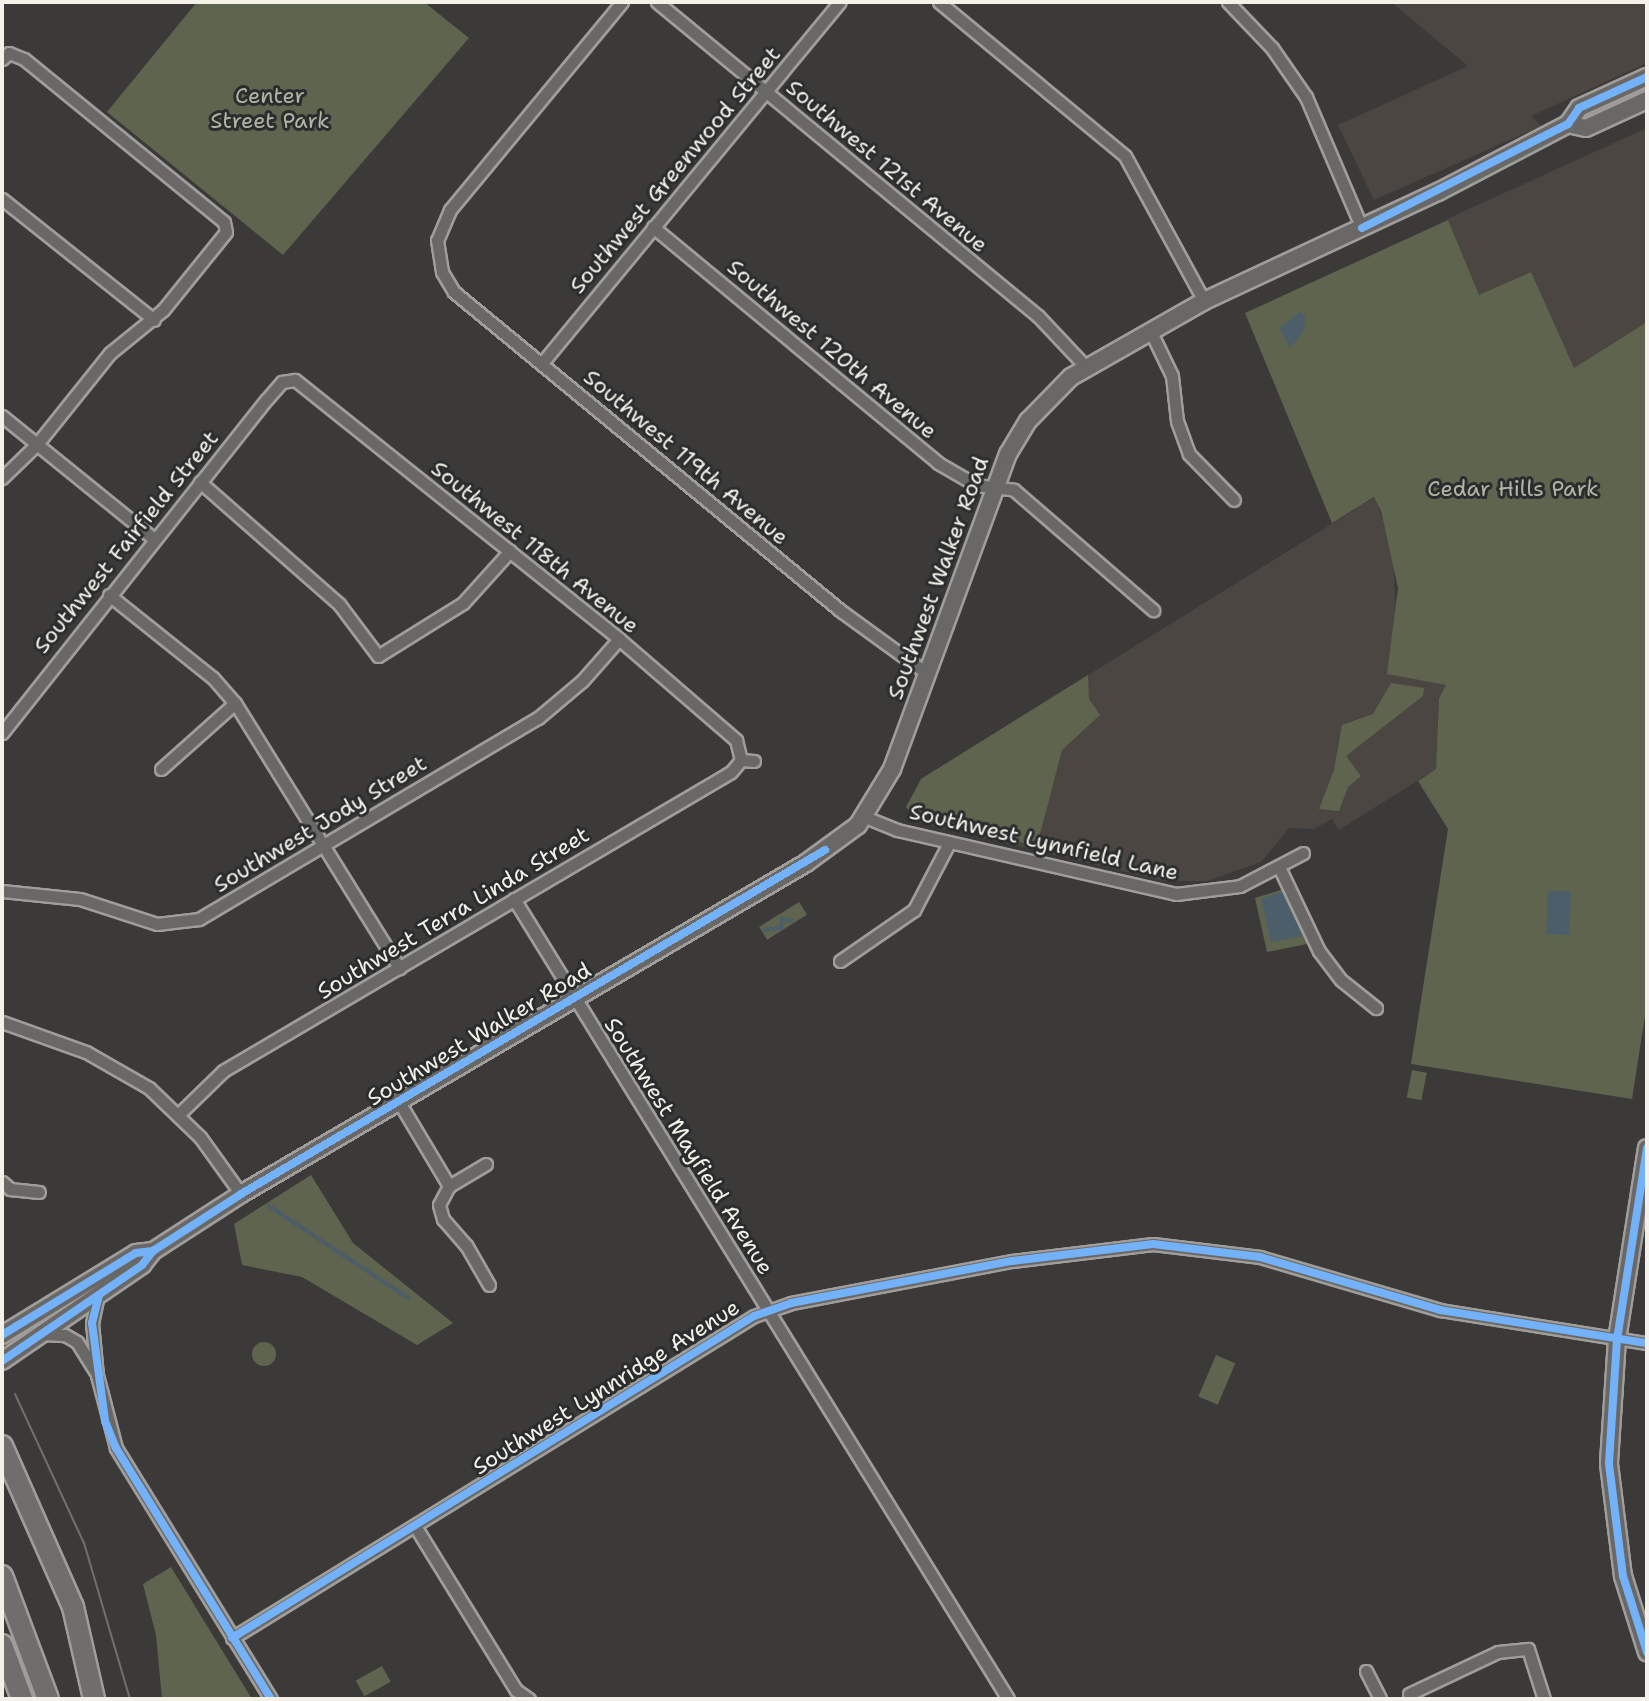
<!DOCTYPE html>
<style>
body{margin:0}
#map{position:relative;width:1649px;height:1701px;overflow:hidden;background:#3c3a39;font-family:"Shantell Sans",sans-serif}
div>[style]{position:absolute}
.built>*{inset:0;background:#4b4641}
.green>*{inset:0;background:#5e644d;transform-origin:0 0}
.round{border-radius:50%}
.water>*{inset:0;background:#4b5e6a;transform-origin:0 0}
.stream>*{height:4px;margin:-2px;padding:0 2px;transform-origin:2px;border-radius:2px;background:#4b5e6a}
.roads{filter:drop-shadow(2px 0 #9f9e9b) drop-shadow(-2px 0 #9f9e9b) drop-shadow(0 2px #9f9e9b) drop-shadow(0 -2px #9f9e9b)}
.minor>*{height:11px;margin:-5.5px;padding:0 5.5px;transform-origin:5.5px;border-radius:5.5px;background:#696866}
.secondary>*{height:16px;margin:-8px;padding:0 8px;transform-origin:8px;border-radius:8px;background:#696866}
.motorway>*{height:20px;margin:-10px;padding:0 10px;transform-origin:10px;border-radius:10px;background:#706e6c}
.tram>*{height:2px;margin:-1px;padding:0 1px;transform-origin:1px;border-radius:1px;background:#71706f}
.cycleway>*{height:8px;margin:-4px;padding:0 4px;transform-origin:4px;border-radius:4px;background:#73b2f8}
span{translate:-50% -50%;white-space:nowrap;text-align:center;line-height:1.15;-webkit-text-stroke:6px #2a2d2e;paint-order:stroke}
.park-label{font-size:22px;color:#b3b4a4}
.street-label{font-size:22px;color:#f4f1e8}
.frame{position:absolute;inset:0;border:4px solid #f4f1e8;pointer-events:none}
</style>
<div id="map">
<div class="built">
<div style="clip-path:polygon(1391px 2px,1647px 2px,1647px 63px,1531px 116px,1541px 126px,1374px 200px,1338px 125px,1468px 66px)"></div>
<div style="clip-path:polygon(1647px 128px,1647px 328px,1572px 375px,1531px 272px,1479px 296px,1447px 219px)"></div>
<div style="clip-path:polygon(1375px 497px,1393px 553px,1396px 616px,1446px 685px,1439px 698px,1436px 769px,1339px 830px,1332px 819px,1314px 829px,1289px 828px,1261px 862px,1207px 881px,1164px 881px,920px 823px,911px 816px,921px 779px)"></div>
</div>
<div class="green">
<div style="clip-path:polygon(197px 2px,424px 2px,469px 38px,283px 255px,107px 112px)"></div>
<div style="clip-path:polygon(1448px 220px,1479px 295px,1531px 272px,1574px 368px,1647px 322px,1647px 1003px,1632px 1099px,1411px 1064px,1448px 829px,1418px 781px,1436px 769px,1439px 698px,1446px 685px,1387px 674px,1398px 588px,1381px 511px,1374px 497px,1332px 523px,1245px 313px)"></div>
<div style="clip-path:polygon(1088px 675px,1089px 699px,1100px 715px,1062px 750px,1039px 838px,1027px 844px,914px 818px,906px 807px,921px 779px)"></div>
<div style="clip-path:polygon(1391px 683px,1424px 688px,1423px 696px,1346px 756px,1361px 776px,1348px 787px,1339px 811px,1319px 809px,1334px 770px,1342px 725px,1373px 714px)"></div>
<div style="clip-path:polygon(1284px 889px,1307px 944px,1267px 952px,1255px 898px)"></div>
<div style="left:799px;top:902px;width:15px;height:47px;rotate:58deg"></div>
<div style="left:1412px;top:1070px;width:15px;height:28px;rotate:11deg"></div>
<div style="clip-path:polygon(311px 1175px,353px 1243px,453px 1323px,417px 1345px,302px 1277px,242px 1265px,234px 1224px)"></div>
<div class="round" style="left:252px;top:1342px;width:24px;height:24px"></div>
<div style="left:1216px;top:1355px;width:21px;height:45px;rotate:23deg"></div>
<div style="clip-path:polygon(171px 1567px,252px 1699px,162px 1699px,156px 1635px,143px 1584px)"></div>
<div style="left:382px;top:1666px;width:18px;height:30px;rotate:61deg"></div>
</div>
<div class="water">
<div style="clip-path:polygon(1300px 312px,1305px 317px,1304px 331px,1290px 348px,1279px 328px)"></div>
<div style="clip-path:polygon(1284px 891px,1303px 936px,1271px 942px,1261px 899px)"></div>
<div style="left:1548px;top:891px;width:23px;height:43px;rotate:2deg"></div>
</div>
<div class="stream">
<div style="left:764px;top:930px;width:17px;rotate:-7deg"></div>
<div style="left:781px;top:928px;width:9px;rotate:-84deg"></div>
<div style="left:782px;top:919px;width:10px;rotate:11deg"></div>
<div style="left:269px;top:1206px;width:167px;rotate:33.5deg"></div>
</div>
<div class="roads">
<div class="minor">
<div style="left:622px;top:2px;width:270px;rotate:129.6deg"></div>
<div style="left:450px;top:210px;width:33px;rotate:113deg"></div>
<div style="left:437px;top:240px;width:32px;rotate:81deg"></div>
<div style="left:442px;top:272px;width:23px;rotate:59deg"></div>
<div style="left:454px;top:292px;width:502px;rotate:39.5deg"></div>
<div style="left:841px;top:611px;width:104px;rotate:36deg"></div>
<div style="left:657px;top:2px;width:494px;rotate:39.5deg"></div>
<div style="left:1038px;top:316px;width:69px;rotate:46.8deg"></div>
<div style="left:939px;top:2px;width:241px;rotate:39.6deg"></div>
<div style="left:1125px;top:156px;width:165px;rotate:61.4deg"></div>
<div style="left:1228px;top:2px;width:64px;rotate:46.3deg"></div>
<div style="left:1272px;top:48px;width:60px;rotate:55.2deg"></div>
<div style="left:1306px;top:97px;width:142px;rotate:66.9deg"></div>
<div style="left:2px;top:59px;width:9px;rotate:-41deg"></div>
<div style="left:9px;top:53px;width:16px;rotate:22deg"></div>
<div style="left:24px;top:59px;width:258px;rotate:39.2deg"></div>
<div style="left:224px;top:222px;width:10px;rotate:79deg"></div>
<div style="left:226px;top:232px;width:100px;rotate:128.9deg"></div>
<div style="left:163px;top:310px;width:68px;rotate:140.9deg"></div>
<div style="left:110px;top:353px;width:117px;rotate:128.7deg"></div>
<div style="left:37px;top:444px;width:49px;rotate:135.8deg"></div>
<div style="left:2px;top:199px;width:194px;rotate:38.5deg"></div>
<div style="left:653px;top:227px;width:370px;rotate:39.6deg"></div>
<div style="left:938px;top:463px;width:44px;rotate:30.1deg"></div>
<div style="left:976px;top:485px;width:38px;rotate:7deg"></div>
<div style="left:1014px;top:490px;width:184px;rotate:40.8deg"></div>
<div style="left:1150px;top:330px;width:51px;rotate:64.4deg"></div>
<div style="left:1172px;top:376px;width:45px;rotate:83.7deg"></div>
<div style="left:1177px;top:421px;width:35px;rotate:70deg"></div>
<div style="left:1189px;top:454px;width:64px;rotate:45.6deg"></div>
<div style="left:542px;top:363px;width:468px;rotate:-50.5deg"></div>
<div style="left:2px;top:416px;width:196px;rotate:39deg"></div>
<div style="left:200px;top:482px;width:185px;rotate:41.3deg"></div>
<div style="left:339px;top:604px;width:65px;rotate:53.1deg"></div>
<div style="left:378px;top:656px;width:100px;rotate:-31.9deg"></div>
<div style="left:463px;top:603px;width:70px;rotate:-47.9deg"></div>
<div style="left:109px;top:595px;width:133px;rotate:38.6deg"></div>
<div style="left:213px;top:678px;width:33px;rotate:49deg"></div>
<div style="left:235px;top:703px;width:312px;rotate:58.2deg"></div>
<div style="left:2px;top:733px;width:426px;rotate:-51.6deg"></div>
<div style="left:267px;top:399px;width:23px;rotate:-49deg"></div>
<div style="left:282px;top:382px;width:13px;rotate:-9deg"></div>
<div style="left:295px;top:380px;width:415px;rotate:38.6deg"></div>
<div style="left:619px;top:639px;width:155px;rotate:40.8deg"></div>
<div style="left:736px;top:740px;width:21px;rotate:76deg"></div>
<div style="left:161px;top:769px;width:99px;rotate:-41.7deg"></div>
<div style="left:865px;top:817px;width:35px;rotate:22deg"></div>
<div style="left:897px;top:830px;width:286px;rotate:12.9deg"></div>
<div style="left:1176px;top:894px;width:64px;rotate:-7.1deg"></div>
<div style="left:1240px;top:886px;width:71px;rotate:-27.6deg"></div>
<div style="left:1280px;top:869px;width:91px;rotate:64.6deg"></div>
<div style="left:1319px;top:951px;width:36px;rotate:53deg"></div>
<div style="left:1341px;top:980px;width:45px;rotate:38.7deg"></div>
<div style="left:2px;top:891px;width:78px;rotate:5.9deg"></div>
<div style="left:80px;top:899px;width:81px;rotate:18deg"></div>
<div style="left:157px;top:924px;width:42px;rotate:-6.8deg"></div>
<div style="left:199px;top:919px;width:394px;rotate:-30.7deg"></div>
<div style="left:538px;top:718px;width:57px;rotate:-40.1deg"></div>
<div style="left:582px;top:681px;width:56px;rotate:-48.6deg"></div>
<div style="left:514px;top:899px;width:940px;rotate:58.3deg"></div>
<div style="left:840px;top:961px;width:90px;rotate:-34.6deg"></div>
<div style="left:914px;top:910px;width:76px;rotate:-62.4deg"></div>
<div style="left:2px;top:1022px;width:89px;rotate:19.7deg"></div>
<div style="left:86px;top:1052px;width:73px;rotate:29.7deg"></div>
<div style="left:149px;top:1088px;width:71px;rotate:43.9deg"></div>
<div style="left:200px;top:1137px;width:70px;rotate:54.3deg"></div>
<div style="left:399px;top:1102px;width:98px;rotate:59.2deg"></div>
<div style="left:179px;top:1114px;width:62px;rotate:-44.3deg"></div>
<div style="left:223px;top:1071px;width:589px;rotate:-30.48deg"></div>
<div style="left:731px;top:772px;width:16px;rotate:-50deg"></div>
<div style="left:741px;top:760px;width:13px;rotate:4deg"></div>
<div style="left:486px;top:1164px;width:43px;rotate:149.3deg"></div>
<div style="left:449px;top:1186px;width:21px;rotate:118deg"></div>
<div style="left:439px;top:1205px;width:15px;rotate:74deg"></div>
<div style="left:443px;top:1219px;width:35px;rotate:49deg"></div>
<div style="left:466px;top:1245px;width:46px;rotate:60.1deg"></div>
<div style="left:2px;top:1182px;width:11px;rotate:41deg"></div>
<div style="left:10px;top:1189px;width:29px;rotate:6deg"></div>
<div style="left:98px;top:1295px;width:29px;rotate:102deg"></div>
<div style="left:92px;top:1323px;width:52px;rotate:84.5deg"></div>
<div style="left:97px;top:1375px;width:75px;rotate:75.4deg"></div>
<div style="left:116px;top:1448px;width:295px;rotate:58.3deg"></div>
<div style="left:43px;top:1334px;width:22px;rotate:3deg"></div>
<div style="left:65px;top:1335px;width:14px;rotate:30deg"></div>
<div style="left:77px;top:1342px;width:34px;rotate:58deg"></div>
<div style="left:415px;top:1526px;width:193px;rotate:58.4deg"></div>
<div style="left:516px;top:1690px;width:16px;rotate:35deg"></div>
<div style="left:232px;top:1638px;width:613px;rotate:-31.67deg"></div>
<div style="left:754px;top:1316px;width:39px;rotate:-19deg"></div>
<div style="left:791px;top:1303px;width:225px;rotate:-10.8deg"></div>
<div style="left:1012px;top:1261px;width:142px;rotate:-6.9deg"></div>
<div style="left:1153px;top:1244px;width:108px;rotate:6.9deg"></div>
<div style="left:1260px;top:1257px;width:188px;rotate:16.4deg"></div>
<div style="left:1440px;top:1310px;width:210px;rotate:9.1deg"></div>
<div style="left:1366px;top:1671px;width:31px;rotate:63deg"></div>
<div style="left:1409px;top:1694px;width:98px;rotate:-25.3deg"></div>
<div style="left:1498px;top:1652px;width:30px;rotate:-6deg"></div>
<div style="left:1528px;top:1649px;width:52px;rotate:72.3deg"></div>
</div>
<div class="secondary">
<div style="left:1568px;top:124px;width:18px;rotate:13deg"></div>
<div style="left:1586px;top:128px;width:67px;rotate:-24.7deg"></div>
<div style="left:1647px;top:1148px;width:193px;rotate:98.9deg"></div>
<div style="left:1617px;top:1339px;width:125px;rotate:93.7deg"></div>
<div style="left:1609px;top:1464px;width:113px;rotate:82.9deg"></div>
<div style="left:1623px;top:1576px;width:80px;rotate:72.5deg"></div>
<div style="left:2px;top:1335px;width:157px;rotate:-31.5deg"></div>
<div style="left:136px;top:1253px;width:17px;rotate:-7deg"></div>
<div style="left:2px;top:1361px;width:170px;rotate:-34.4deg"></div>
<div style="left:142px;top:1265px;width:18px;rotate:-52deg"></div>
<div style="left:153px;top:1251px;width:105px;rotate:-32.9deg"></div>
<div style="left:241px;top:1194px;width:655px;rotate:-30.36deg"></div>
<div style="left:806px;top:863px;width:64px;rotate:-36.2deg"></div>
<div style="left:858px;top:825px;width:66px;rotate:-58.7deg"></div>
<div style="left:892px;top:769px;width:336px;rotate:-69.8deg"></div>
<div style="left:1008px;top:454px;width:39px;rotate:-59deg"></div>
<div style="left:1028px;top:421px;width:62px;rotate:-45.7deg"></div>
<div style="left:1071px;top:377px;width:153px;rotate:-29.7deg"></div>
<div style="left:1204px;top:301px;width:258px;rotate:-25deg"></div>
<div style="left:1438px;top:192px;width:147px;rotate:-27.6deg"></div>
<div style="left:1568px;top:124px;width:19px;rotate:-55deg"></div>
<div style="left:1579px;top:108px;width:75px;rotate:-24.5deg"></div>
</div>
<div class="motorway">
<div style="left:2px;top:1446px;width:176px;rotate:66.2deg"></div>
<div style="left:73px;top:1607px;width:94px;rotate:77.1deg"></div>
<div style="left:2px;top:1576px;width:131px;rotate:69.5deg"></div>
<div style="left:2px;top:1645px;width:58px;rotate:69.7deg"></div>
</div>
</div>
<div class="tram">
<div style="left:15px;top:1394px;width:164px;rotate:65.2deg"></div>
<div style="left:84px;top:1543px;width:163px;rotate:73.6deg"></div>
</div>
<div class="cycleway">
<div style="left:1362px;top:228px;width:231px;rotate:-26.8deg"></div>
<div style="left:1568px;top:124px;width:19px;rotate:-55deg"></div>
<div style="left:1579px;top:108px;width:75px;rotate:-24.5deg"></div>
<div style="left:1647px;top:1148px;width:193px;rotate:98.9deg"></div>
<div style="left:1617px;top:1339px;width:125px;rotate:93.7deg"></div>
<div style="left:1609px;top:1464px;width:113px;rotate:82.9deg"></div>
<div style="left:1623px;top:1576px;width:80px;rotate:72.5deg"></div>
<div style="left:99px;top:1295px;width:29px;rotate:104deg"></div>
<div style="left:92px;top:1323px;width:99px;rotate:82.4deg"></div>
<div style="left:105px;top:1421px;width:29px;rotate:68deg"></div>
<div style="left:116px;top:1448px;width:295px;rotate:58.3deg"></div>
<div style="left:2px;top:1335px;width:157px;rotate:-31.5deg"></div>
<div style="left:136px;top:1253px;width:17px;rotate:-7deg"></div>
<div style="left:2px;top:1361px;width:170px;rotate:-34.4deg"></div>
<div style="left:142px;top:1265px;width:18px;rotate:-52deg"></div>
<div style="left:153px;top:1251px;width:105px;rotate:-32.9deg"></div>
<div style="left:241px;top:1194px;width:678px;rotate:-30.5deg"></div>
<div style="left:232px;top:1638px;width:613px;rotate:-31.67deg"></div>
<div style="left:754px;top:1316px;width:39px;rotate:-19deg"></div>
<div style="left:791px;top:1303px;width:225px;rotate:-10.8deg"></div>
<div style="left:1012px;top:1261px;width:142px;rotate:-6.9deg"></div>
<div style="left:1153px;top:1244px;width:108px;rotate:6.9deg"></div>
<div style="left:1260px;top:1257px;width:188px;rotate:16.4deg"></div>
<div style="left:1440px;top:1310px;width:210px;rotate:9.1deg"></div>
</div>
<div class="park-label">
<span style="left:270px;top:108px">Center<br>Street Park</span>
<span style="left:1513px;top:489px">Cedar Hills Park</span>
</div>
<div class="street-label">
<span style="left:887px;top:166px;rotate:40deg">Southwest 121st Avenue</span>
<span style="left:675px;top:170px;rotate:-50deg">Southwest Greenwood Street</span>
<span style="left:832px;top:349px;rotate:40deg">Southwest 120th Avenue</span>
<span style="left:686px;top:457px;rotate:40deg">Southwest 119th Avenue</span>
<span style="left:126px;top:542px;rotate:-51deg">Southwest Fairfield Street</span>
<span style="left:535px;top:547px;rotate:39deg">Southwest 118th Avenue</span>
<span style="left:938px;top:578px;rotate:-70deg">Southwest Walker Road</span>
<span style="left:320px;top:824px;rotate:-31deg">Southwest Jody Street</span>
<span style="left:1044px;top:842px;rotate:13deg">Southwest Lynnfield Lane</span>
<span style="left:453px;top:913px;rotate:-31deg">Southwest Terra Linda Street</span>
<span style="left:479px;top:1034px;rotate:-31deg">Southwest Walker Road</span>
<span style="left:689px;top:1146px;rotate:58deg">Southwest Mayfield Avenue</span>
<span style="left:606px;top:1387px;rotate:-32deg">Southwest Lynnridge Avenue</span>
</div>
<div class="frame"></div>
</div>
